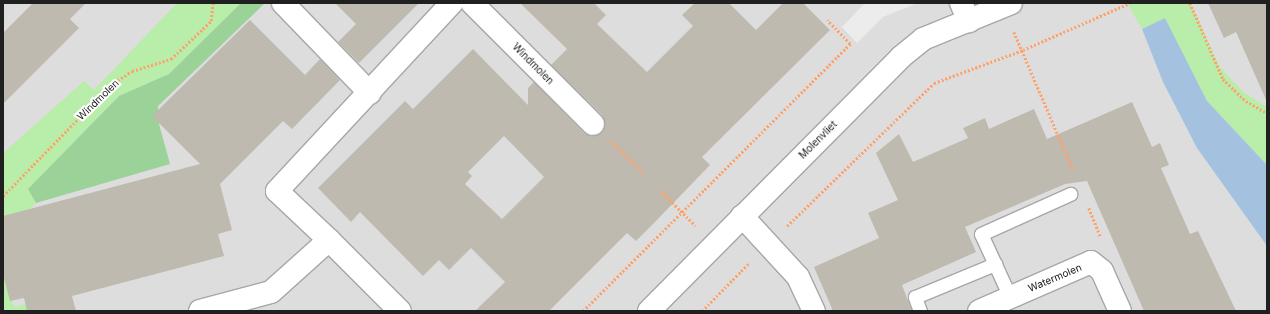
<!DOCTYPE html>
<style>
body{margin:0}
#map{position:relative;width:1270px;height:314px;overflow:hidden;background:#f1f0e6;font-family:Inter,sans-serif}
div>[style]{position:absolute}
.residential>*{inset:0;background:#dedddd;transform-origin:0 0}
.grass>*{inset:0;background:#b8edaa}
.forest>*{inset:0;background:#9ad298}
.parking>*{inset:0;background:#ececec}
.water>*{inset:0;background:#a4c2e0}
.building>*{inset:0;background:#bebaaf}
.path>*{height:2.5px;margin-top:-1.25px;transform-origin:0;background:repeating-linear-gradient(90deg,#ffa169 0 2px,transparent 0 4px)}
.roads{filter:drop-shadow(1px 0 #a7a7a7) drop-shadow(-1px 0 #a7a7a7) drop-shadow(0 1px #a7a7a7) drop-shadow(0 -1px #a7a7a7)}
.service>*{height:13px;margin:-6.5px;padding:0 6.5px;transform-origin:6.5px;border-radius:6.5px;background:#fff}
.minor>*{height:22px;margin:-11px;padding:0 11px;transform-origin:11px;border-radius:11px;background:#fff}
span{translate:-50% -50%;white-space:nowrap;text-align:center;line-height:1.15;-webkit-text-stroke:4px #fff;paint-order:stroke}
.street-label{font-size:10px;color:#202020}
.frame{position:absolute;inset:0;border:4px solid #202020;pointer-events:none}
</style>
<div id="map">
<div class="residential">
<div style="left:3px;top:3px;width:1264px;height:308px"></div>
</div>
<div class="grass">
<div style="clip-path:polygon(177px 3px,241px 3px,169px 74px,119px 96px,28px 189px,36px 203px,3px 237px,3px 153px,84px 81px,94px 90px)"></div>
<div style="clip-path:polygon(1127px 3px,1191px 3px,1219px 66px,1243px 92px,1267px 107px,1267px 165px,1207px 101px,1165px 18px,1142px 29px)"></div>
<div style="clip-path:polygon(3px 271px,14px 307px,25px 304px,27px 311px,3px 311px)"></div>
</div>
<div class="forest">
<div style="clip-path:polygon(241px 3px,265px 3px,158px 106px,159px 124px,170px 164px,36px 203px,28px 189px,119px 96px,169px 74px)"></div>
</div>
<div class="parking">
<div style="clip-path:polygon(865px 3px,918px 3px,883px 17px,857px 43px,842px 27px)"></div>
</div>
<div class="water">
<div style="clip-path:polygon(1165px 18px,1207px 101px,1267px 165px,1267px 246px,1197px 148px,1163px 82px,1142px 29px)"></div>
</div>
<div class="building">
<div style="clip-path:polygon(33px 3px,86px 3px,70px 19px,79px 28px,3px 104px,3px 33px)"></div>
<div style="clip-path:polygon(335px 3px,419px 3px,359px 63px,338px 42px,356px 24px)"></div>
<div style="clip-path:polygon(evenodd,520px 3px,594px 3px,606px 15px,597px 24px,647px 72px,693px 26px,682px 15px,695px 3px,729px 3px,756px 30px,783px 3px,803px 3px,830px 30px,702px 157px,710px 165px,653px 224px,636px 241px,627px 233px,549px 311px,475px 311px,505px 282px,471px 248px,449px 270px,439px 260px,423px 276px,360px 212px,351px 222px,318px 188px,405px 101px,413px 109px,473px 49px,528px 105px,528px 88px,534px 82px,584px 133px,590px 136px,602px 133px,605px 127px,602px 115px,551px 65px,567px 49px,520px 3px,504px 136px,544px 177px,502px 219px,465px 184px,472px 176px,468px 172px,504px 136px)"></div>
<div style="clip-path:polygon(1208px 3px,1267px 3px,1267px 102px,1236px 32px,1224px 38px)"></div>
<div style="clip-path:polygon(250px 20px,305px 75px,320px 59px,340px 80px,292px 129px,283px 121px,220px 184px,232px 230px,218px 234px,224px 256px,72px 296px,76px 311px,27px 311px,24px 298px,10px 301px,3px 274px,3px 216px,200px 164px,152px 116px)"></div>
<div style="clip-path:polygon(1132px 102px,1152px 147px,1160px 143px,1169px 165px,1161px 168px,1190px 234px,1198px 231px,1236px 311px,1144px 311px,1087px 181px,1065px 184px,965px 227px,976px 252px,902px 285px,912px 311px,833px 311px,814px 267px,879px 238px,868px 213px,898px 200px,876px 153px,899px 134px,913px 162px,968px 138px,963px 128px,985px 118px,989px 129px,1034px 109px,1047px 139px)"></div>
</div>
<div class="path">
<div style="left:1190px;top:3px;width:83px;rotate:66.5deg"></div>
<div style="left:1223px;top:79px;width:32px;rotate:44deg"></div>
<div style="left:1246px;top:101px;width:24px;rotate:30deg"></div>
<div style="left:1014px;top:32px;width:152px;rotate:66.8deg"></div>
<div style="left:612px;top:142px;width:45px;rotate:44.1deg"></div>
<div style="left:661px;top:191px;width:49px;rotate:45deg"></div>
<div style="left:3px;top:196px;width:155px;rotate:-45.8deg"></div>
<div style="left:111px;top:85px;width:25px;rotate:-34deg"></div>
<div style="left:132px;top:71px;width:41px;rotate:-17.1deg"></div>
<div style="left:171px;top:59px;width:55px;rotate:-43.5deg"></div>
<div style="left:211px;top:21px;width:18px;rotate:-84deg"></div>
<div style="left:1089px;top:208px;width:31px;rotate:68deg"></div>
<div style="left:787px;top:226px;width:205px;rotate:-44.2deg"></div>
<div style="left:934px;top:83px;width:95px;rotate:-20.3deg"></div>
<div style="left:1023px;top:50px;width:117px;rotate:-23.7deg"></div>
<div style="left:583px;top:311px;width:378px;rotate:-45deg"></div>
<div style="left:850px;top:44px;width:33px;rotate:-134deg"></div>
<div style="left:702px;top:311px;width:66px;rotate:-45.6deg"></div>
</div>
<div class="roads">
<div class="service">
<div style="left:1010px;top:297px;width:69px;rotate:-114.7deg"></div>
<div style="left:981px;top:234px;width:98px;rotate:-24.2deg"></div>
<div style="left:920px;top:311px;width:15px;rotate:-110deg"></div>
<div style="left:915px;top:297px;width:87px;rotate:-22.4deg"></div>
</div>
<div class="minor">
<div style="left:283px;top:3px;width:125px;rotate:46deg"></div>
<div style="left:472px;top:3px;width:171px;rotate:45deg"></div>
<div style="left:961px;top:3px;width:20px;rotate:66deg"></div>
<div style="left:742px;top:216px;width:83px;rotate:47.4deg"></div>
<div style="left:798px;top:277px;width:38px;rotate:65deg"></div>
<div style="left:329px;top:240px;width:71px;rotate:-136.7deg"></div>
<div style="left:277px;top:191px;width:257px;rotate:-47.1deg"></div>
<div style="left:200px;top:311px;width:73px;rotate:-15deg"></div>
<div style="left:271px;top:292px;width:78px;rotate:-41.9deg"></div>
<div style="left:329px;top:240px;width:100px;rotate:45deg"></div>
<div style="left:649px;top:311px;width:358px;rotate:-45.2deg"></div>
<div style="left:901px;top:57px;width:28px;rotate:-39deg"></div>
<div style="left:923px;top:39px;width:95px;rotate:-22.2deg"></div>
<div style="left:979px;top:311px;width:122px;rotate:-23.6deg"></div>
<div style="left:1091px;top:262px;width:14px;rotate:39deg"></div>
<div style="left:1102px;top:271px;width:44px;rotate:65.8deg"></div>
</div>
</div>
<div class="street-label">
<span style="left:533px;top:64px;rotate:45deg">Windmolen</span>
<span style="left:98px;top:100px;rotate:-44deg">Windmolen</span>
<span style="left:818px;top:140px;rotate:-45deg">Molenvliet</span>
<span style="left:1055px;top:278px;rotate:-23deg">Watermolen</span>
</div>
<div class="frame"></div>
</div>
